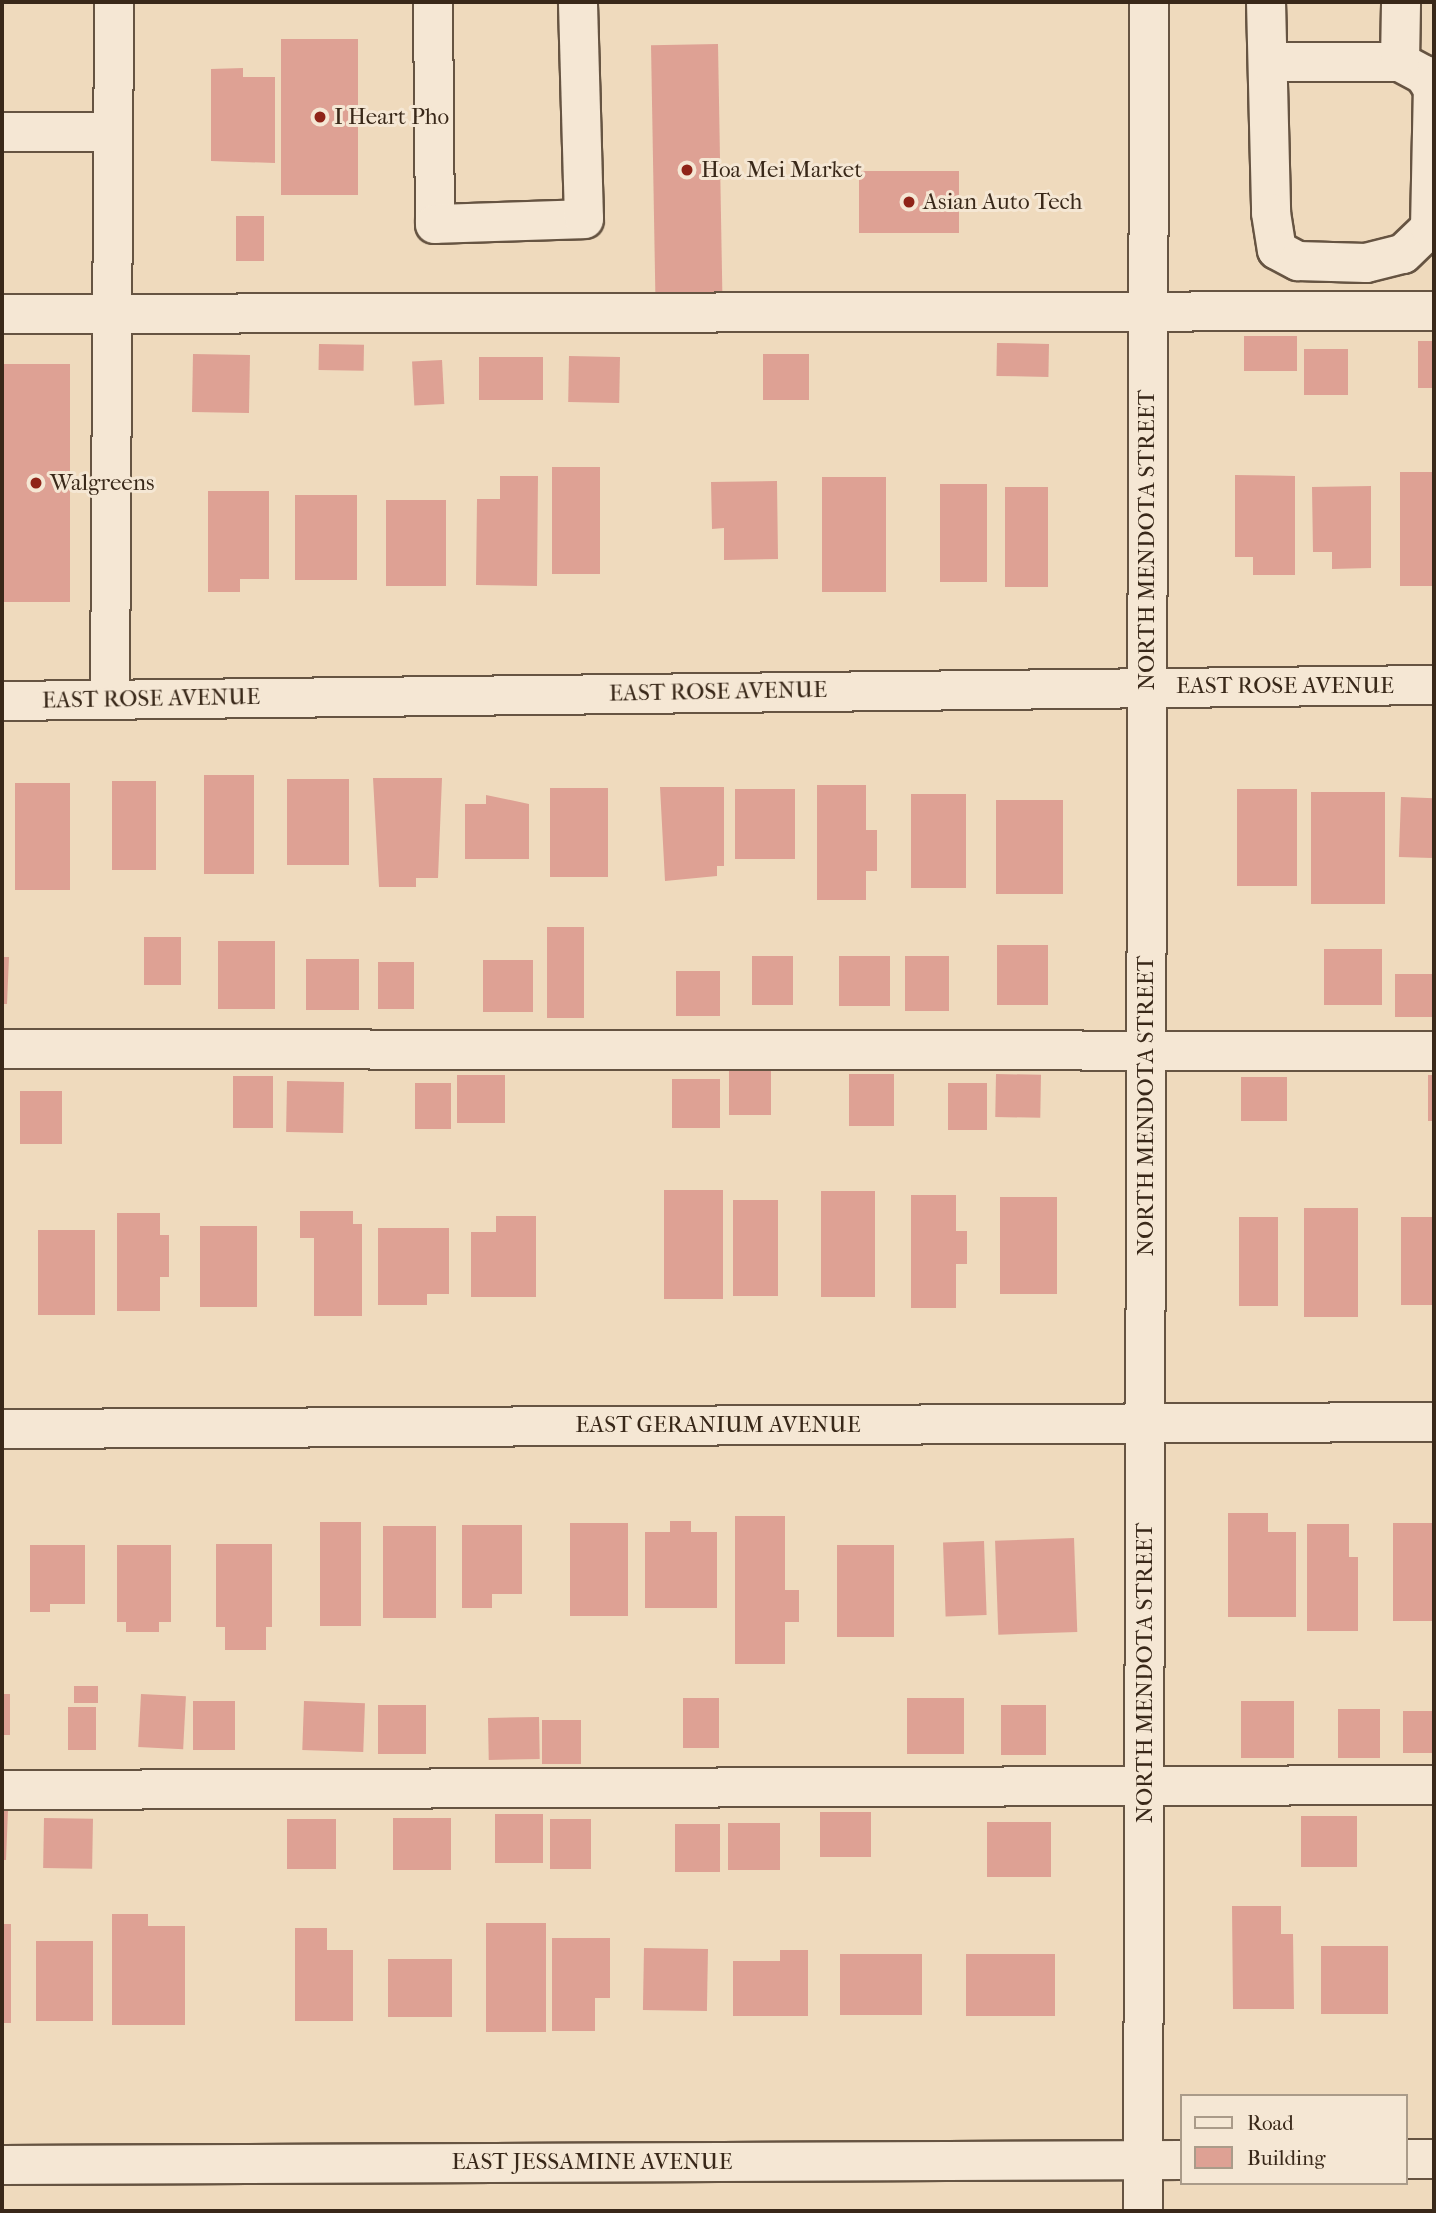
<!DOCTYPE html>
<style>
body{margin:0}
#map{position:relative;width:1436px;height:2213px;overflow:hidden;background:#efdabd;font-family:"IM FELL French Canon",serif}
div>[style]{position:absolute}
.building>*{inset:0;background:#dea194;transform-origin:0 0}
.roads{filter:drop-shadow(2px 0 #665442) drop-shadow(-2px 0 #665442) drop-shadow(0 2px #665442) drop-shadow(0 -2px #665442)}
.minor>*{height:38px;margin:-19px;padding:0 19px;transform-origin:19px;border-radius:19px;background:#f5e7d4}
.dots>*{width:19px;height:19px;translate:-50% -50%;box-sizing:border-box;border:4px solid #f5e7d4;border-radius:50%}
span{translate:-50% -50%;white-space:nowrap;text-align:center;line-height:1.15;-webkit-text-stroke:6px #f5e7d4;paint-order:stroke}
.poi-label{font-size:23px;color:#392819}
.left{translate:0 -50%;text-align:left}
.street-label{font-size:23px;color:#392819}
.frame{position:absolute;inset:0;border:4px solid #392819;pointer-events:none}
.legend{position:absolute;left:1180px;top:2094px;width:228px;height:91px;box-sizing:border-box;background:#f5e7d4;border:2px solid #aa9b89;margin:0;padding:9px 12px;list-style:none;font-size:21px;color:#392819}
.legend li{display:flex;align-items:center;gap:14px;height:35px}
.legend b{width:35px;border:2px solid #aa9b89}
</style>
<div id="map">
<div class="building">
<div style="left:281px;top:39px;width:77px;height:156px"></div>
<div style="left:718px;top:44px;width:249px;height:67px;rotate:89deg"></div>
<div style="clip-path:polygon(243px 68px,243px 77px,275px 77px,275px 163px,211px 161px,211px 69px)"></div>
<div style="left:859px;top:171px;width:100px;height:62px"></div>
<div style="left:236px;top:216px;width:28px;height:45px"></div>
<div style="left:1244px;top:336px;width:53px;height:35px"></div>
<div style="left:1418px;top:341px;width:16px;height:47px"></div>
<div style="left:997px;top:343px;width:52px;height:33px;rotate:1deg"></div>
<div style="left:319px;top:344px;width:45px;height:26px;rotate:1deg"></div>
<div style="left:1304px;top:349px;width:44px;height:46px"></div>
<div style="left:193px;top:354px;width:57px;height:58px;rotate:1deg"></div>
<div style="left:763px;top:354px;width:46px;height:46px"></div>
<div style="left:569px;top:356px;width:51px;height:46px;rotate:1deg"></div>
<div style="left:479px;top:357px;width:64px;height:43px"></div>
<div style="left:442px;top:360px;width:44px;height:30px;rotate:87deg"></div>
<div style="left:70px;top:364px;width:238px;height:68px;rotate:90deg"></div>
<div style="left:552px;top:467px;width:48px;height:107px"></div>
<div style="left:1400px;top:472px;width:34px;height:114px"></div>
<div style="clip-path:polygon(1235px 475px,1295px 476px,1295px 575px,1253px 575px,1253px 557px,1235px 557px)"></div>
<div style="clip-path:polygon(500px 476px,538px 476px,537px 586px,476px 585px,477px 499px,500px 499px)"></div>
<div style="left:822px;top:477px;width:64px;height:115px"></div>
<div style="clip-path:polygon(777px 481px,778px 559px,724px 560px,724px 528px,712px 529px,711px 482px)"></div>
<div style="left:940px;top:484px;width:47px;height:98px"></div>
<div style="clip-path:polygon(1371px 486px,1371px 568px,1332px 569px,1332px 552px,1313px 552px,1312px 487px)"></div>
<div style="left:1005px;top:487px;width:43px;height:100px"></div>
<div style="clip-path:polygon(208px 491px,269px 491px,269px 579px,240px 579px,240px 592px,208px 592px)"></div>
<div style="left:295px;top:495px;width:62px;height:85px"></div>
<div style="left:386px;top:500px;width:60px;height:86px"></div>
<div style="left:204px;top:775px;width:50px;height:99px"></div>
<div style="clip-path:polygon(373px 778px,442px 778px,438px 878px,416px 878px,416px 887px,379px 887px)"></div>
<div style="left:287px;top:779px;width:62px;height:86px"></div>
<div style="left:112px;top:781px;width:44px;height:89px"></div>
<div style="left:15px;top:783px;width:55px;height:107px"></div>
<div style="clip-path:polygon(817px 785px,866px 785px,866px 830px,877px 830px,877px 871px,866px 871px,866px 900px,817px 900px)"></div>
<div style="clip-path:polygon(660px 787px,724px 787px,724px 866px,717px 866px,717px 876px,665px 881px)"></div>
<div style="left:550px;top:788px;width:58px;height:89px"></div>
<div style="left:735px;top:789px;width:60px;height:70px"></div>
<div style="left:1237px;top:789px;width:60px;height:97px"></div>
<div style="left:1311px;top:792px;width:74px;height:112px"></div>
<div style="left:911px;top:794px;width:55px;height:94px"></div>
<div style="clip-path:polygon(486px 795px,529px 804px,529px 859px,465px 859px,465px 804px,486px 804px)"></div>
<div style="left:1401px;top:797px;width:33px;height:60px;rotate:2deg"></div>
<div style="left:996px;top:800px;width:67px;height:94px"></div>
<div style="left:547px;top:927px;width:37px;height:91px"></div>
<div style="left:144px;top:937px;width:37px;height:48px"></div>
<div style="left:218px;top:941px;width:57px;height:68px"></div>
<div style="left:997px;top:945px;width:51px;height:60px"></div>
<div style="left:1324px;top:949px;width:58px;height:56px"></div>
<div style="left:752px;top:956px;width:41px;height:49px"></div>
<div style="left:839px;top:956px;width:51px;height:50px"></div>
<div style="left:905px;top:956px;width:44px;height:55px"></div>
<div style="clip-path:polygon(2px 957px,9px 957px,7px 1004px,2px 1004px)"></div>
<div style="left:306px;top:959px;width:53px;height:51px"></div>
<div style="left:483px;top:960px;width:50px;height:52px"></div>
<div style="left:378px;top:962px;width:36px;height:47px"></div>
<div style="left:676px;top:971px;width:44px;height:45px"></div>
<div style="left:1395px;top:974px;width:39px;height:43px"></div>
<div style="left:729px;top:1071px;width:42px;height:44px"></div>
<div style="left:849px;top:1074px;width:45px;height:52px"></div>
<div style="left:996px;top:1074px;width:45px;height:43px;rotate:1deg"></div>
<div style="left:457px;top:1075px;width:48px;height:48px"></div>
<div style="left:1428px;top:1075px;width:6px;height:46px"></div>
<div style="left:233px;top:1076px;width:40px;height:52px"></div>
<div style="left:1241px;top:1077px;width:46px;height:44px"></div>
<div style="left:672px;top:1079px;width:48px;height:49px"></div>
<div style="left:287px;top:1081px;width:57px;height:51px;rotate:1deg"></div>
<div style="left:415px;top:1083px;width:36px;height:46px"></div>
<div style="left:948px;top:1083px;width:39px;height:47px"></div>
<div style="left:20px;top:1091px;width:42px;height:53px"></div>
<div style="left:664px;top:1190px;width:59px;height:109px"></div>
<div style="left:821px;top:1191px;width:54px;height:106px"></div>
<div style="clip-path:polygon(911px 1195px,956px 1195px,956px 1231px,967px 1231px,967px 1264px,956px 1264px,956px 1308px,911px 1308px)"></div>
<div style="left:1000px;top:1197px;width:57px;height:97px"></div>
<div style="left:733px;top:1200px;width:45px;height:96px"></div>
<div style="left:1304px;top:1208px;width:54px;height:109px"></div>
<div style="clip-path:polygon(300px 1211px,353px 1211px,353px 1224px,362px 1224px,362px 1316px,314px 1316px,314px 1238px,300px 1238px)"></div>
<div style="clip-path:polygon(117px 1213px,160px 1213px,160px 1235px,169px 1235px,169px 1277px,160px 1277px,160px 1311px,117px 1311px)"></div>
<div style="clip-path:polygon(496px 1216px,536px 1216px,536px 1297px,471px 1297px,471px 1232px,496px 1232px)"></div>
<div style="left:1239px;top:1217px;width:39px;height:89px"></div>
<div style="left:1401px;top:1217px;width:33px;height:88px"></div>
<div style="left:200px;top:1226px;width:57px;height:81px"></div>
<div style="clip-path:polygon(378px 1228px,449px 1228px,449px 1294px,427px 1294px,427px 1305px,378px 1305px)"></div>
<div style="left:38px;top:1230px;width:57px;height:85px"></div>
<div style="clip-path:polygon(1228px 1513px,1268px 1513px,1268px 1532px,1296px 1532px,1296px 1617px,1228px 1617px)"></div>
<div style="clip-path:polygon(735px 1516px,785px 1516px,785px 1590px,799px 1590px,799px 1622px,785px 1622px,785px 1664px,735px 1664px)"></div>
<div style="clip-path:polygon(670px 1521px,691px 1521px,691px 1532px,717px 1532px,717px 1608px,645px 1608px,645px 1532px,670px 1532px)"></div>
<div style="left:320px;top:1522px;width:41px;height:104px"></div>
<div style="left:570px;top:1523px;width:58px;height:93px"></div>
<div style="left:1393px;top:1523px;width:41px;height:98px"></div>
<div style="clip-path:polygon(1307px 1524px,1349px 1524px,1349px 1557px,1358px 1557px,1358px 1631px,1307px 1631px)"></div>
<div style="clip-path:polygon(462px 1525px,522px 1525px,522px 1594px,492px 1594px,492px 1608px,462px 1608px)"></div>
<div style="left:383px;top:1526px;width:53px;height:92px"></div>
<div style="left:1074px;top:1538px;width:94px;height:79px;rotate:88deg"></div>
<div style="left:984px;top:1541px;width:74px;height:41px;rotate:88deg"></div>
<div style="clip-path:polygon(216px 1544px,272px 1544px,272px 1627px,266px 1627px,266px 1650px,225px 1650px,225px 1627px,216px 1627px)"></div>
<div style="clip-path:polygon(30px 1545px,85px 1545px,85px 1604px,50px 1604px,50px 1612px,30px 1612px)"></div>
<div style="clip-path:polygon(117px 1545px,171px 1545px,171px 1622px,159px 1622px,159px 1632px,126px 1632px,126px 1622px,117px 1622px)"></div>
<div style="left:837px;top:1545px;width:57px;height:92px"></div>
<div style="left:74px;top:1686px;width:24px;height:17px"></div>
<div style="left:2px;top:1694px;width:8px;height:41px"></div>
<div style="left:141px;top:1694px;width:45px;height:53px;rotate:3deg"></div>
<div style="left:683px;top:1698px;width:36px;height:50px"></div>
<div style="left:907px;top:1698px;width:57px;height:56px"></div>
<div style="left:193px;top:1701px;width:42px;height:49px"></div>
<div style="left:304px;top:1701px;width:61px;height:49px;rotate:2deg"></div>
<div style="left:1241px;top:1701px;width:53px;height:57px"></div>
<div style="left:378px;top:1705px;width:48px;height:49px"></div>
<div style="left:1001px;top:1705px;width:45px;height:50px"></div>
<div style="left:68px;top:1707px;width:28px;height:43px"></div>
<div style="left:1338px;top:1709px;width:42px;height:49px"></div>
<div style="left:1403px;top:1711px;width:31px;height:42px"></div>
<div style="left:539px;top:1717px;width:42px;height:51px;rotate:89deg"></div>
<div style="left:542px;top:1720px;width:39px;height:44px"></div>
<div style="clip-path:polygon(2px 1810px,8px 1810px,6px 1860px,2px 1860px)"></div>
<div style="left:820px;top:1812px;width:51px;height:45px"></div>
<div style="left:495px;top:1814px;width:48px;height:49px"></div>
<div style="left:1301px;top:1816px;width:56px;height:51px"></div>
<div style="left:44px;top:1818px;width:49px;height:50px;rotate:1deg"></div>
<div style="left:393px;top:1818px;width:58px;height:52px"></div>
<div style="left:287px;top:1819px;width:49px;height:50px"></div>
<div style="left:550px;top:1819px;width:41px;height:50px"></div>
<div style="left:987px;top:1822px;width:64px;height:55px"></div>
<div style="left:728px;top:1823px;width:52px;height:47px"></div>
<div style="left:675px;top:1824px;width:45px;height:48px"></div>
<div style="clip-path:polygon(1232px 1906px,1281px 1906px,1281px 1934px,1293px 1934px,1294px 2009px,1233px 2009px)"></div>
<div style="clip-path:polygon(112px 1914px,148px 1914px,148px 1926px,185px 1926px,185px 2025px,112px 2025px)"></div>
<div style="left:486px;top:1923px;width:60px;height:109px"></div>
<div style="left:2px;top:1924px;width:9px;height:99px"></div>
<div style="clip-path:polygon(295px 1928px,327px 1928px,327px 1950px,353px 1950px,353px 2021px,295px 2021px)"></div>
<div style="clip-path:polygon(552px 1938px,610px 1938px,610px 1998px,595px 1998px,595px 2031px,552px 2031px)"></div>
<div style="left:36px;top:1941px;width:57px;height:80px"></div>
<div style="left:1321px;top:1946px;width:67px;height:68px"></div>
<div style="left:644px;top:1948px;width:64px;height:62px;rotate:1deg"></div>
<div style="clip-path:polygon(780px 1950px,808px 1950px,808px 2016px,733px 2016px,733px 1961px,780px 1961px)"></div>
<div style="left:840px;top:1954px;width:82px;height:61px"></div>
<div style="left:966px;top:1954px;width:89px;height:62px"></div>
<div style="left:388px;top:1959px;width:64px;height:58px"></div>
</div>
<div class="roads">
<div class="minor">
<div style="left:433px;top:2px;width:222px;rotate:89.5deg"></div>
<div style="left:435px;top:224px;width:149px;rotate:-1.9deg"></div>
<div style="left:584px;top:219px;width:217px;rotate:-91.6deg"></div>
<div style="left:1266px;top:2px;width:211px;rotate:88.6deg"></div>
<div style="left:1271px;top:213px;width:37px;rotate:81deg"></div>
<div style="left:1277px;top:250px;width:24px;rotate:28deg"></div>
<div style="left:1298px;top:261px;width:68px;rotate:1.7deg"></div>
<div style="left:1366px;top:263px;width:38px;rotate:-14deg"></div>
<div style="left:1403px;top:254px;width:37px;rotate:-44deg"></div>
<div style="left:1430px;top:228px;width:139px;rotate:-88.8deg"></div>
<div style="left:1433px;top:89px;width:17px;rotate:-123deg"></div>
<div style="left:1424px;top:75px;width:27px;rotate:-152deg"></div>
<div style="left:1268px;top:62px;width:132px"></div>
<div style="left:1400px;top:62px;width:60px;rotate:-89deg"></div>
<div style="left:2px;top:132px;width:111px"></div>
<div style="left:2px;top:314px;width:1432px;rotate:-0.12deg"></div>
<div style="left:110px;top:700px;width:698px;rotate:-89.67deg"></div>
<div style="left:2px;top:701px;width:1432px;rotate:-0.64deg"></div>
<div style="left:2px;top:1049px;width:1432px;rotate:0.08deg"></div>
<div style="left:2px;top:1429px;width:1432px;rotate:-0.28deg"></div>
<div style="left:2px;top:1790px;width:1432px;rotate:-0.2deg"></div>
<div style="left:1406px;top:2159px;width:28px"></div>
<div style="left:2px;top:2165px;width:1180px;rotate:-0.24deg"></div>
<div style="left:1143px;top:2211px;width:2209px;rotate:-89.84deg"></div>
</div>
</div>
<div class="dots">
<div style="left:320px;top:117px;background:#8f2418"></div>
<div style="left:687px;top:170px;background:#8f2418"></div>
<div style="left:909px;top:202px;background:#8f2418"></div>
<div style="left:36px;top:483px;background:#8f2418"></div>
</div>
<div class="poi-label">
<span class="left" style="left:334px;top:117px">I Heart Pho</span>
<span class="left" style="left:701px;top:170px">Hoa Mei Market</span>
<span class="left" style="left:923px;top:202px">Asian Auto Tech</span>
<span class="left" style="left:50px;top:483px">Walgreens</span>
</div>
<div class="street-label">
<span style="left:1147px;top:540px;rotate:-90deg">NORTH MENDOTA STREET</span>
<span style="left:1285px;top:686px">EAST ROSE AVENUE</span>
<span style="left:718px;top:692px;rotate:-1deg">EAST ROSE AVENUE</span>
<span style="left:151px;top:699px;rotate:-1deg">EAST ROSE AVENUE</span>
<span style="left:1146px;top:1106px;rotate:-90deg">NORTH MENDOTA STREET</span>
<span style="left:718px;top:1425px">EAST GERANIUM AVENUE</span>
<span style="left:1145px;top:1673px;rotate:-90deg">NORTH MENDOTA STREET</span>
<span style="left:592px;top:2162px">EAST JESSAMINE AVENUE</span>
</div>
<div class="frame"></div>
<ul class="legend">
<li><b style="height:9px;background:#f5e7d4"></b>Road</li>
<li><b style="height:19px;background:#dea194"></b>Building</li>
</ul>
</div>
